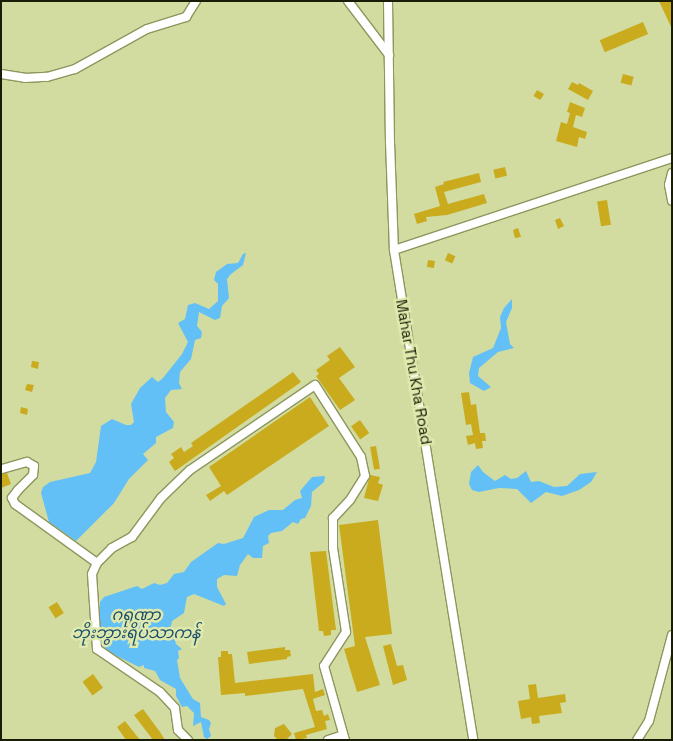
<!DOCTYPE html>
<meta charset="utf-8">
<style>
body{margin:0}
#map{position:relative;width:673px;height:741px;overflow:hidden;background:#d2dca0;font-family:"Space Grotesk","Noto Sans Myanmar",sans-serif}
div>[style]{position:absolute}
.water>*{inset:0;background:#62c0f6}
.building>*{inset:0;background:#c9ab1d;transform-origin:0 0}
.path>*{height:1px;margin-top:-0.5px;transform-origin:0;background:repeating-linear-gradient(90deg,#899063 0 2.5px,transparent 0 5px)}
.roads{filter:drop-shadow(1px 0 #8d965d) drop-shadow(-1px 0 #8d965d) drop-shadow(0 1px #8d965d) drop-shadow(0 -1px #8d965d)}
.minor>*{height:8px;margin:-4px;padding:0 4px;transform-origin:4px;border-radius:4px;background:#fff}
span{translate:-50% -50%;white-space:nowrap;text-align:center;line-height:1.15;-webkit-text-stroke:5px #dfe9ad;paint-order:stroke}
.street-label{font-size:15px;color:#1a1d06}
.water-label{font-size:16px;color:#1b4f6a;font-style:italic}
.frame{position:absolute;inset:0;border:2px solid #1a1d06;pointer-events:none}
</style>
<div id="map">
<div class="water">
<div style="clip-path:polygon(246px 253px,243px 265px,231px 274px,227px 279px,229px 298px,222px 306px,220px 318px,215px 320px,199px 312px,197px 326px,202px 332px,201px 338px,195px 340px,191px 359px,180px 372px,179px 383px,182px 389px,171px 390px,165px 398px,166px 412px,174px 422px,173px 428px,156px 437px,156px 443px,143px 454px,148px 460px,129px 479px,114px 503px,76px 541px,49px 522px,41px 493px,43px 487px,50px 482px,90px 473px,96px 462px,101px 426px,112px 419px,126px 425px,131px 425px,134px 422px,131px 404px,140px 388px,152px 377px,158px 382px,163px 378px,182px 354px,188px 342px,178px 323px,185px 319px,188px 305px,195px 303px,209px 309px,218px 301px,218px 284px,214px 280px,216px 272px,227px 264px,238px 263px,243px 254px)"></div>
<div style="clip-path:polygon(512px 299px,512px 308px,506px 322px,510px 344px,514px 348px,498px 352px,479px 368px,478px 376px,491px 387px,484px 391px,470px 383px,469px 373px,473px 357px,493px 348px,501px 328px,500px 317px,504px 308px)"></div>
<div style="clip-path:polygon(478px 465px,483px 472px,495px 481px,505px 475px,511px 479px,517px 478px,526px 471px,531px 482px,539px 481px,554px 487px,567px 486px,580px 474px,597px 472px,591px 482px,579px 490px,562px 496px,546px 492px,531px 503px,517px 489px,499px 488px,479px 492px,472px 490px,469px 484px,471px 472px)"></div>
<div style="clip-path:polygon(325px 476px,324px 482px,312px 492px,311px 506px,305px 518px,301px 519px,298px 524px,293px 522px,282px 531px,271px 533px,268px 536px,269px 543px,263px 546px,262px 558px,253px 558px,248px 554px,240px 565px,237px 576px,224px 575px,217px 579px,217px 587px,226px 604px,224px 606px,194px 594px,187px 597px,184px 613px,172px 621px,171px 626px,176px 644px,182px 649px,178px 651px,179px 658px,177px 660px,180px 678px,193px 699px,200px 703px,201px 717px,209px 720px,211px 723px,209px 729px,211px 736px,207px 739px,204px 737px,201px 722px,193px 726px,194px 713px,187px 706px,182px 707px,176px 696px,176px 689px,160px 680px,155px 671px,144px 668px,144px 665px,139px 667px,109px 652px,104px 648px,100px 642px,100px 602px,104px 597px,137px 586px,142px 589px,154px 583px,160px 585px,167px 583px,174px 574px,184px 572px,191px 562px,218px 543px,224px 544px,243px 538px,254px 517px,269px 510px,283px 510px,295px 500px,302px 498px,300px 491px,312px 477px)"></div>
</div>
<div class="building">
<div style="clip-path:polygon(659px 1px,672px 1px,672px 29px)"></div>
<div style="left:643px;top:22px;width:13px;height:47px;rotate:67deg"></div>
<div style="left:623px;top:74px;width:11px;height:9px;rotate:15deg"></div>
<div style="clip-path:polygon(572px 82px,578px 85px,579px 83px,593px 91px,588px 100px,568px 89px)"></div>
<div style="left:537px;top:90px;width:8px;height:7px;rotate:30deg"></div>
<div style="clip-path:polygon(570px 102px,585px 108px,582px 117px,576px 115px,573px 127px,587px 132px,585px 139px,579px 137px,577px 147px,556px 141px,561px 122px,567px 124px,570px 113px,567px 112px)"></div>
<div style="left:505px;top:167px;width:9px;height:12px;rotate:77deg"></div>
<div style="clip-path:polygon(479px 173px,481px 182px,444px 192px,448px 204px,484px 194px,487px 203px,447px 215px,426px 217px,427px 221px,417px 224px,414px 214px,440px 206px,435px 187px,444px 184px,443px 182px)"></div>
<div style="left:607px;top:200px;width:25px;height:10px;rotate:81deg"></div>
<div style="clip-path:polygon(560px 218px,564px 226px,558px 229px,555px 220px)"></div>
<div style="clip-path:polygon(518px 228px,521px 237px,515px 238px,513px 230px)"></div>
<div style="left:448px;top:253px;width:8px;height:8px;rotate:23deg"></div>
<div style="left:428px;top:260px;width:7px;height:7px;rotate:8deg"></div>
<div style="clip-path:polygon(340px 347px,355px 367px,339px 378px,355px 400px,340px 410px,316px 376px,319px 374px,316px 370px,330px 360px,327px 356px)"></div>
<div style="clip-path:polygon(32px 361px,39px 362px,38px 369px,31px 367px)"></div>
<div style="clip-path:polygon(293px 372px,301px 382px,175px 471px,169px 462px,174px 458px,171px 454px,181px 447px,184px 452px,193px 446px,191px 443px)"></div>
<div style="clip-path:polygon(27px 384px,34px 385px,32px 392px,25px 390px)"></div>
<div style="clip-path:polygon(469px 392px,471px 405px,476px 404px,480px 433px,485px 433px,486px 441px,482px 441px,483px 448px,476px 449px,475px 443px,468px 445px,466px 436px,473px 435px,471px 424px,466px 425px,461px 393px)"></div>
<div style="clip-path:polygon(310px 397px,329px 426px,227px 495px,224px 491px,210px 501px,206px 495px,221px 486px,209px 467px)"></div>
<div style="clip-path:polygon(21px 407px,28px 409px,27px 415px,20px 413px)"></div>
<div style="left:360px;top:420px;width:16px;height:11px;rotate:55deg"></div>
<div style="left:376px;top:446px;width:23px;height:6px;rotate:80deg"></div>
<div style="clip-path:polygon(7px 473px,11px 484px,1px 488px,1px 474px)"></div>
<div style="clip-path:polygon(370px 475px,380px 477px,378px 483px,383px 485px,378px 501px,364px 498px)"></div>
<div style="clip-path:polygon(378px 520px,392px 634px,365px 637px,380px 685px,357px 692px,344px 649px,355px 646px,339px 525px)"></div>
<div style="clip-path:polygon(326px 551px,336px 630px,331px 630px,331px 635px,324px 636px,323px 631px,319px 631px,310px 552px)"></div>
<div style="left:57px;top:602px;width:13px;height:10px;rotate:58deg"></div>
<div style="clip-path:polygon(391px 644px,397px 666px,403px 665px,407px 680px,393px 685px,383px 646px)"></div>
<div style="clip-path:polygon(285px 647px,285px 650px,290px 650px,291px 656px,287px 657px,287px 659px,249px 664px,247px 652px)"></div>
<div style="clip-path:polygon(221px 651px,228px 651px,228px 654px,232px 654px,235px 683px,313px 674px,315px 692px,323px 689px,325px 695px,313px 699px,316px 711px,322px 710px,324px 716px,328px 714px,330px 720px,325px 721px,327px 729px,306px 735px,307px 738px,296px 740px,294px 733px,315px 727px,303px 689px,245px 696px,245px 693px,221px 695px,218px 657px,221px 657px)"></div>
<div style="left:93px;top:674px;width:17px;height:13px;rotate:54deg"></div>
<div style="clip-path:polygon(536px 684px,538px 698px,565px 694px,566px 702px,560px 703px,562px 713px,539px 716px,540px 723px,532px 724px,531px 717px,521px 719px,518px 701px,530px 699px,528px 685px)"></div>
<div style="clip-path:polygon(143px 709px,160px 732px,165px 740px,153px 740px,134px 715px)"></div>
<div style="clip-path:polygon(125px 721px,140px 740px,126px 740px,117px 727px)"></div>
<div style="clip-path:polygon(284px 724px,292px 734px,286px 740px,278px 740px,274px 736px,275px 728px)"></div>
</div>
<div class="path">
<div style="left:672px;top:115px;width:22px;rotate:90deg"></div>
</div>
<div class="roads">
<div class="minor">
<div style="left:348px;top:1px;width:68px;rotate:52.8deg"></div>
<div style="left:388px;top:1px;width:141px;rotate:89.2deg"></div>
<div style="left:390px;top:142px;width:108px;rotate:87.9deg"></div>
<div style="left:394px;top:250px;width:496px;rotate:80.8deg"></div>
<div style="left:1px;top:74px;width:24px;rotate:9deg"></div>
<div style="left:25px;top:78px;width:22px;rotate:-3deg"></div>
<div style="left:47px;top:77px;width:29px;rotate:-16deg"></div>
<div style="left:75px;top:69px;width:82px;rotate:-29.1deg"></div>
<div style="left:147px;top:29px;width:41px;rotate:-17.1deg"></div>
<div style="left:186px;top:17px;width:19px;rotate:-58deg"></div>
<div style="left:672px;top:173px;width:12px;rotate:104deg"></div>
<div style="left:669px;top:185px;width:16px;rotate:79deg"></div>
<div style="left:394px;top:250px;width:293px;rotate:-18.3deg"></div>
<div style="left:2px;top:469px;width:26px;rotate:-16deg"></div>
<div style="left:27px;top:462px;width:8px;rotate:30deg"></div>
<div style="left:34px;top:466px;width:9px;rotate:96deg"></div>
<div style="left:33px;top:475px;width:21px;rotate:135deg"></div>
<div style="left:18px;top:490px;width:10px;rotate:127deg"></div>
<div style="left:12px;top:498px;width:7px;rotate:63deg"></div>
<div style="left:15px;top:504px;width:101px;rotate:35.7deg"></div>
<div style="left:188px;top:740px;width:14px;rotate:-135deg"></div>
<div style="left:178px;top:730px;width:22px;rotate:-98deg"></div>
<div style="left:175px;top:708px;width:22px;rotate:-133deg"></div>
<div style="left:160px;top:692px;width:76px;rotate:-145.7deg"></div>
<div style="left:97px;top:649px;width:75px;rotate:-93.8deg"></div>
<div style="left:92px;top:574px;width:12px;rotate:-66deg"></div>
<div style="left:97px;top:563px;width:21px;rotate:-45deg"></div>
<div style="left:112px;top:548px;width:23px;rotate:-29deg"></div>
<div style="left:132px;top:537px;width:49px;rotate:-53.4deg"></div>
<div style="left:161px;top:498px;width:40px;rotate:-44deg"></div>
<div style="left:190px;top:470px;width:151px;rotate:-34.2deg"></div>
<div style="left:315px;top:385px;width:85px;rotate:57.4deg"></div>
<div style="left:361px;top:457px;width:19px;rotate:78deg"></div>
<div style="left:365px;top:476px;width:28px;rotate:122deg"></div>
<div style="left:350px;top:500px;width:25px;rotate:133deg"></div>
<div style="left:333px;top:518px;width:30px;rotate:90deg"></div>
<div style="left:333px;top:548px;width:85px;rotate:81.2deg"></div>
<div style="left:346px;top:632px;width:40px;rotate:122.9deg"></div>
<div style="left:324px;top:666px;width:77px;rotate:74.2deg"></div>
<div style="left:328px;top:740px;width:16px;rotate:-18deg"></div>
<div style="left:637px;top:740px;width:22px;rotate:-58deg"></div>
<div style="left:649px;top:721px;width:89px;rotate:-75deg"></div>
</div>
</div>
<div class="street-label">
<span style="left:414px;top:372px;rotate:80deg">Mahar Thu Kha Road</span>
</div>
<div class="water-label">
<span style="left:136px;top:624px">ဂရုဏာ<br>ဘိုးဘွားရိပ်သာကန်</span>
</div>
<div class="frame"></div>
</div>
